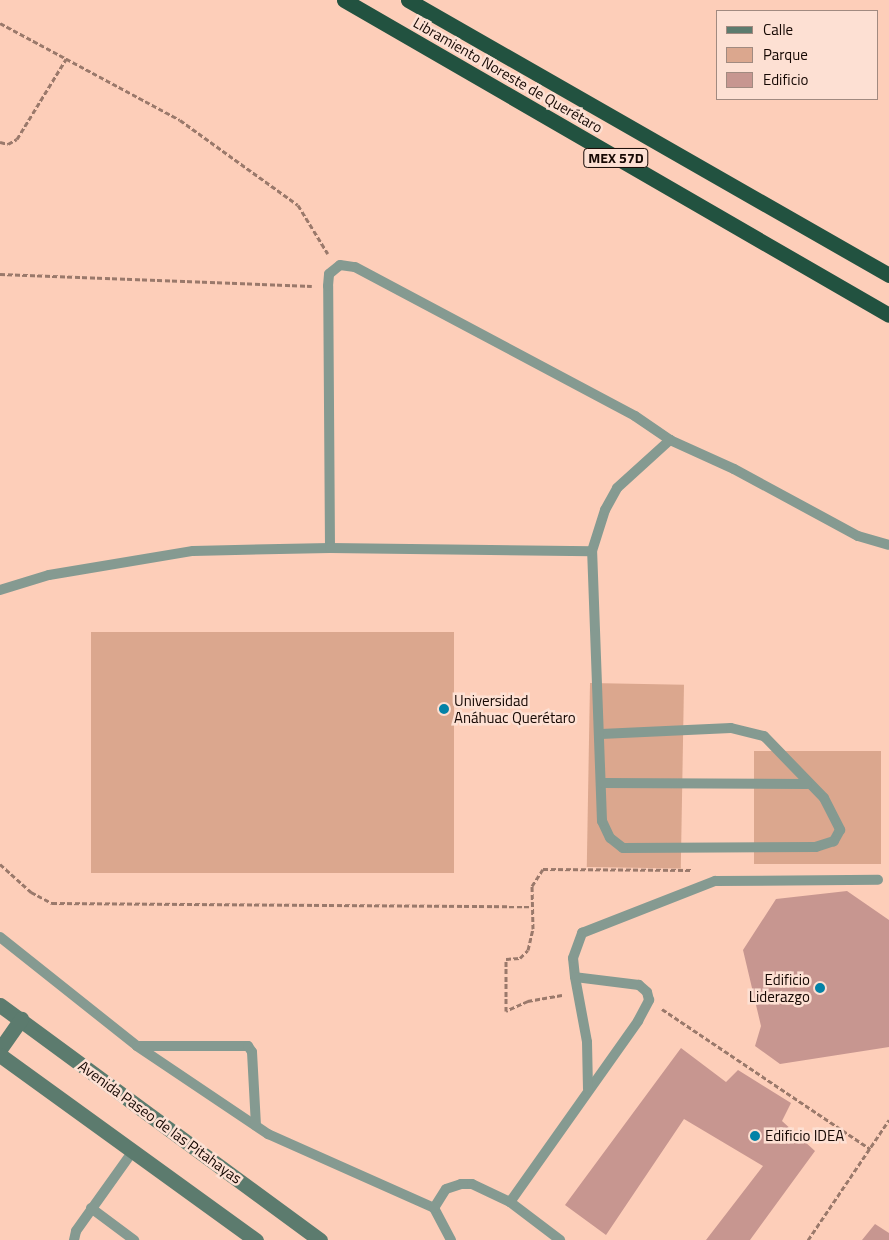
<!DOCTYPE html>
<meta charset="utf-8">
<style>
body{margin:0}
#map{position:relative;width:889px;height:1240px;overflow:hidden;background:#fdceb9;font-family:"Titillium Web",sans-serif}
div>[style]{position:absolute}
.green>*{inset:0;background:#dba78e;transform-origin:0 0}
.building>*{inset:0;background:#c79690}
.path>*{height:3px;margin-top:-1.5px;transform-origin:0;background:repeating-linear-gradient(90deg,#9a796b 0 5px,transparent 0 7.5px)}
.lane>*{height:10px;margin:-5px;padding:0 5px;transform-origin:5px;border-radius:5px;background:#859a91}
.secondary>*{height:15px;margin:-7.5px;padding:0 7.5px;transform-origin:7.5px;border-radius:7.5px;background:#5c7b6e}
.highway>*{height:15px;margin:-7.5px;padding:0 7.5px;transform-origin:7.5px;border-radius:7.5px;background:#225240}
.dots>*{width:14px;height:14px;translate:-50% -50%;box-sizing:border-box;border:2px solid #fde0d3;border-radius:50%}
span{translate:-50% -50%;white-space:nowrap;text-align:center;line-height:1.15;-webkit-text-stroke:5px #fde0d3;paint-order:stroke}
.shield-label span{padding:1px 4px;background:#fde0d3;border:1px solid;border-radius:4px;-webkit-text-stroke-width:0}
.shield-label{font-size:14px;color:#160803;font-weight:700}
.street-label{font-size:15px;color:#160803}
.poi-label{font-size:15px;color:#160803}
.left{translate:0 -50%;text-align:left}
.right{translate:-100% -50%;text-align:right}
.legend{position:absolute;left:716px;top:10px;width:162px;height:90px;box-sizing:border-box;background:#fde0d3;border:1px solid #a18a80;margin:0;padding:6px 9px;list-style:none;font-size:15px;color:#160803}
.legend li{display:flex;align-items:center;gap:10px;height:25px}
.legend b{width:25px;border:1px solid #a18a80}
</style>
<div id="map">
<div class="green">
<div style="left:91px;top:632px;width:363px;height:241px"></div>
<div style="left:590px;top:683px;width:94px;height:184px;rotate:1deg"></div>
<div style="left:754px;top:751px;width:127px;height:113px"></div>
</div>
<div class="building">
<div style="clip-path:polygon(847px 891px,889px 920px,889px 1047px,780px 1064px,755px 1046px,761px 1026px,743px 950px,776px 899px)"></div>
<div style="clip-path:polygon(681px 1048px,726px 1082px,738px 1070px,791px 1103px,782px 1121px,815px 1151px,750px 1240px,706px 1240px,763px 1166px,684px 1119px,606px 1235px,565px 1205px)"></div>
<div style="clip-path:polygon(875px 1224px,889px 1233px,889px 1240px,862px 1240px)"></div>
</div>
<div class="path">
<div style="left:0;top:23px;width:204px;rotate:28.3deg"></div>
<div style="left:180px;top:120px;width:145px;rotate:35.8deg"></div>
<div style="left:298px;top:205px;width:57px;rotate:58.5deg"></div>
<div style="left:0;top:142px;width:8px;rotate:14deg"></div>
<div style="left:8px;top:144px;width:10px;rotate:-29deg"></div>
<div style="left:17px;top:139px;width:94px;rotate:-58.5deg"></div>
<div style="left:0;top:274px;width:312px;rotate:2.2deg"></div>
<div style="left:0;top:864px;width:42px;rotate:42.1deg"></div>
<div style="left:31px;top:892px;width:24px;rotate:28deg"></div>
<div style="left:52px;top:903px;width:479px;rotate:0.4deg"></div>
<div style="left:562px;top:995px;width:35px;rotate:170deg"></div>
<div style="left:528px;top:1001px;width:24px;rotate:156deg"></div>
<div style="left:506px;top:1011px;width:52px;rotate:-90deg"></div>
<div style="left:506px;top:959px;width:14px;rotate:-4deg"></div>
<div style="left:520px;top:958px;width:11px;rotate:-45deg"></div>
<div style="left:528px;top:950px;width:22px;rotate:-77deg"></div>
<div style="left:533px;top:929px;width:43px;rotate:-91.3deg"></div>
<div style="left:532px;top:886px;width:20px;rotate:-57deg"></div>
<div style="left:543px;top:869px;width:150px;rotate:0.4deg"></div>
<div style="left:662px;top:1009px;width:251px;rotate:33.9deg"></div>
<div style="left:808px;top:1240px;width:145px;rotate:-56deg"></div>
</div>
<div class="lane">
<div style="left:330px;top:548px;width:262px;rotate:-90.4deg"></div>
<div style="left:328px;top:286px;width:12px;rotate:-85deg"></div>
<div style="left:329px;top:274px;width:14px;rotate:-39deg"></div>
<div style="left:340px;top:265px;width:15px;rotate:8deg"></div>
<div style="left:355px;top:267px;width:317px;rotate:28deg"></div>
<div style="left:635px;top:416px;width:42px;rotate:34.4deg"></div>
<div style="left:670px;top:440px;width:70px;rotate:24.4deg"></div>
<div style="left:734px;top:469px;width:141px;rotate:28.4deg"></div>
<div style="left:858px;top:536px;width:32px;rotate:16deg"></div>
<div style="left:0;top:590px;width:51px;rotate:-17deg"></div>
<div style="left:49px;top:575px;width:146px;rotate:-9.5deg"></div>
<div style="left:193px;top:551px;width:137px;rotate:-1.3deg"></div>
<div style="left:330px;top:548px;width:262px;rotate:0.7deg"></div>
<div style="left:601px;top:734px;width:130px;rotate:-2.6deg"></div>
<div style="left:731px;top:728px;width:34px;rotate:14deg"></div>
<div style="left:764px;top:736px;width:86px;rotate:45.9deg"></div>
<div style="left:824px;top:798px;width:36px;rotate:63deg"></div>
<div style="left:840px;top:830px;width:13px;rotate:119deg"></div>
<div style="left:834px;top:841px;width:19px;rotate:162deg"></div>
<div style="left:816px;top:847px;width:193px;rotate:179.7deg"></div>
<div style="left:623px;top:848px;width:16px;rotate:-142deg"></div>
<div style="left:610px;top:838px;width:19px;rotate:-115deg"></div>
<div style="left:602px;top:821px;width:270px;rotate:-92.1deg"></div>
<div style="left:592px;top:551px;width:43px;rotate:-72.4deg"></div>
<div style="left:605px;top:510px;width:25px;rotate:-61deg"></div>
<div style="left:617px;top:488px;width:72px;rotate:-42.2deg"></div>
<div style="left:602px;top:783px;width:205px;rotate:0.3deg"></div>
<div style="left:0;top:937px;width:175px;rotate:38.5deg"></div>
<div style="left:137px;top:1046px;width:158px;rotate:33.9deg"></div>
<div style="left:268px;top:1134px;width:182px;rotate:24deg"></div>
<div style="left:575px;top:977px;width:19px;rotate:-96deg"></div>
<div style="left:573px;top:958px;width:27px;rotate:-70deg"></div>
<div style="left:582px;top:933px;width:143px;rotate:-21.4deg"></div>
<div style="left:715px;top:881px;width:163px;rotate:-0.4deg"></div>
<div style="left:137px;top:1046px;width:111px"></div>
<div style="left:248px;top:1046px;width:7px;rotate:56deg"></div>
<div style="left:252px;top:1052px;width:74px;rotate:86.9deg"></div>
<div style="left:510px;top:1202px;width:222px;rotate:-54.7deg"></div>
<div style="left:638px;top:1021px;width:24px;rotate:-62deg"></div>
<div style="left:649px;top:1000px;width:8px;rotate:-104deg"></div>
<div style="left:647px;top:992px;width:11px;rotate:-139deg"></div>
<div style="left:639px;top:985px;width:64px;rotate:-172.9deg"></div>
<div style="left:575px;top:977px;width:66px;rotate:79.5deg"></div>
<div style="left:587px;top:1042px;width:47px;rotate:88.8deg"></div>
<div style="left:91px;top:1208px;width:54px;rotate:36.7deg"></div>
<div style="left:74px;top:1240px;width:9px;rotate:-77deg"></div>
<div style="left:76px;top:1231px;width:98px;rotate:-54.5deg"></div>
<div style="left:451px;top:1240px;width:36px;rotate:-118deg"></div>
<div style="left:434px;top:1208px;width:22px;rotate:-58deg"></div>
<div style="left:446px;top:1189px;width:16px;rotate:-18deg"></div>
<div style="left:461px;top:1184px;width:11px"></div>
<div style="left:472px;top:1184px;width:42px;rotate:25.3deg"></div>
<div style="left:510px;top:1202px;width:63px;rotate:37.2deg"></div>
</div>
<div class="secondary">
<div style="left:0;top:1005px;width:397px;rotate:36.3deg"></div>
<div style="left:0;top:1049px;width:37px;rotate:-55deg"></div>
<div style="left:0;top:1055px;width:316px;rotate:35.9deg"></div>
</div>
<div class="highway">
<div style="left:344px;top:0;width:629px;rotate:30.03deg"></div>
<div style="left:408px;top:0;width:554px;rotate:29.76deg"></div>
</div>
<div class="dots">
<div style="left:444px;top:709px;background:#0382a7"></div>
<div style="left:820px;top:988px;background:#0382a7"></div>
<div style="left:755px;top:1136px;background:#0382a7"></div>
</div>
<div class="shield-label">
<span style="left:616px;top:158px">MEX 57D</span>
</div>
<div class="street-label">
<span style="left:508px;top:75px;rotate:30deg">Libramiento Noreste de Querétaro</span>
<span style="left:160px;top:1122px;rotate:36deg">Avenida Paseo de las Pitahayas</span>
</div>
<div class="poi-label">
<span class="left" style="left:454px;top:709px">Universidad<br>Anáhuac Querétaro</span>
<span class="right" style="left:810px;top:988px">Edificio<br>Liderazgo</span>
<span class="left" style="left:765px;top:1136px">Edificio IDEA</span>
</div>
<ul class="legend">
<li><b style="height:6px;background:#5c7b6e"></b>Calle</li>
<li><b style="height:14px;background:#dba78e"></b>Parque</li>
<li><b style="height:14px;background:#c79690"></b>Edificio</li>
</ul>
</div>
